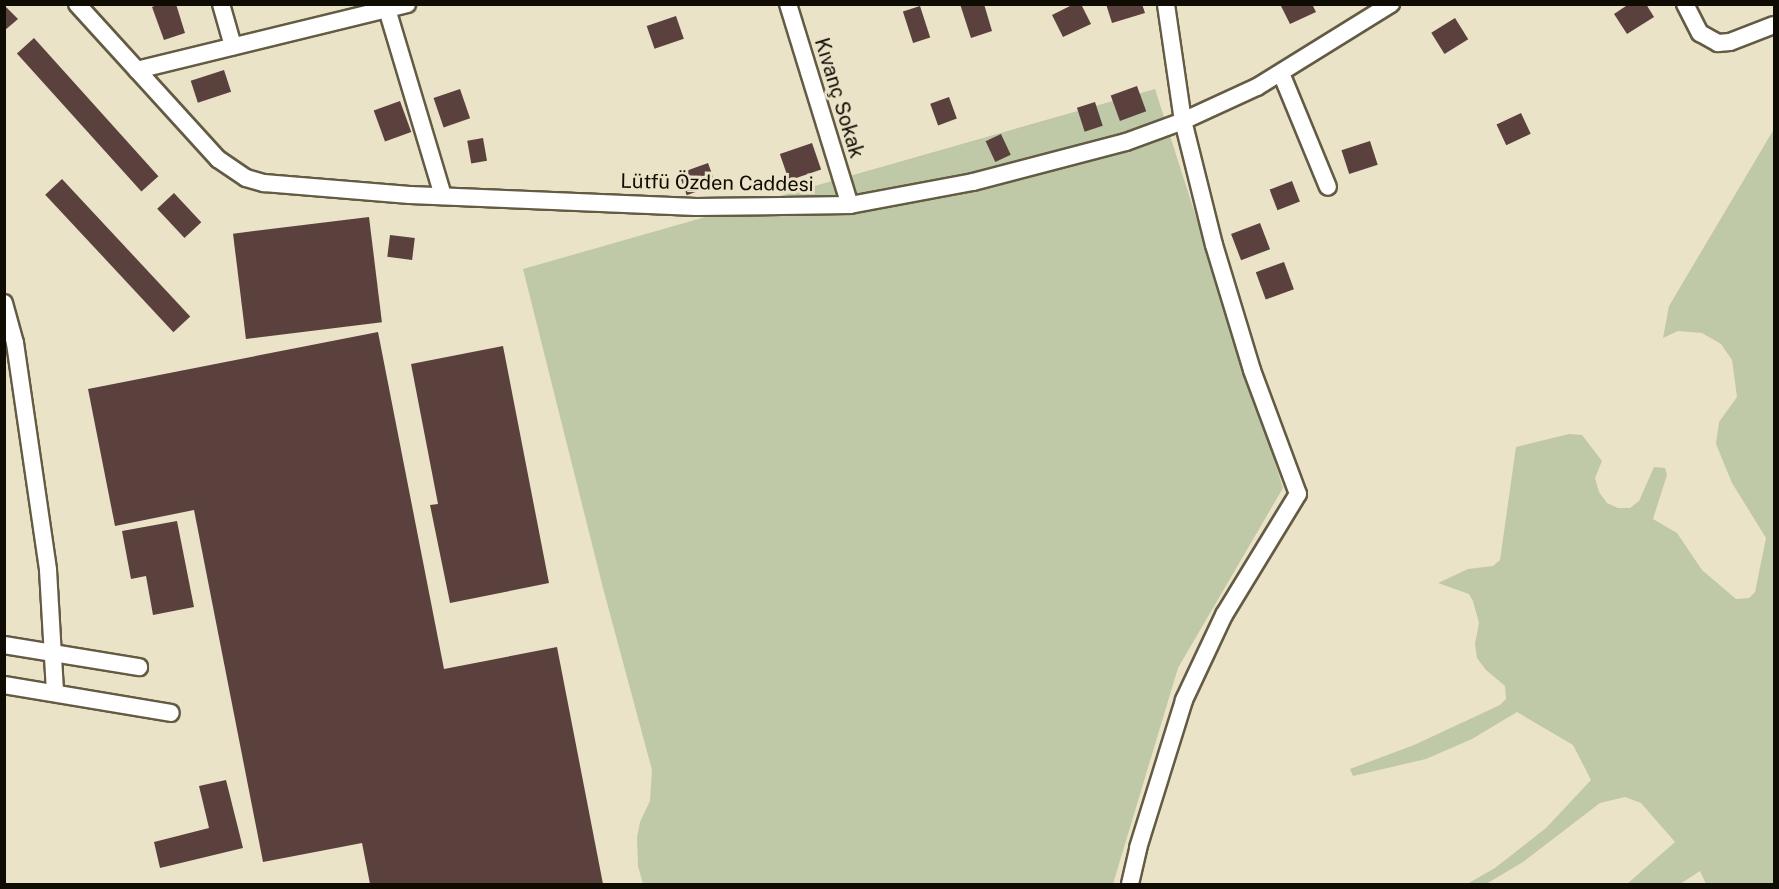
<!DOCTYPE html>
<meta charset="utf-8">
<style>
body{margin:0}
#map{position:relative;width:1779px;height:889px;overflow:hidden;background:#ebe3c8;font-family:"Public Sans",sans-serif}
div>[style]{position:absolute}
.green>*{inset:0;background:#bfc9a7}
.building>*{inset:0;background:#5b413e;transform-origin:0 0}
.roads{filter:drop-shadow(2px 0 #635b44) drop-shadow(-2px 0 #635b44) drop-shadow(0 2px #635b44) drop-shadow(0 -2px #635b44)}
.minor>*{height:16px;margin:-8px;padding:0 8px;transform-origin:8px;border-radius:8px;background:#fff}
span{translate:-50% -50%;white-space:nowrap;text-align:center;line-height:1.15;-webkit-text-stroke:6px #ebe3c8;paint-order:stroke}
.street-label{font-size:20px;color:#0f0c04}
.frame{position:absolute;inset:0;border:6px solid #0f0c04;pointer-events:none}
</style>
<div id="map">
<div class="green">
<div style="clip-path:polygon(1155px 89px,1283px 488px,1178px 668px,1113px 884px,643px 884px,638px 866px,637px 837px,640px 822px,650px 801px,652px 770px,603px 588px,523px 269px)"></div>
<div style="clip-path:polygon(1774px 129px,1774px 884px,1706px 884px,1700px 871px,1680px 884px,1627px 884px,1675px 842px,1641px 803px,1625px 797px,1600px 803px,1523px 862px,1486px 884px,1467px 884px,1495px 868px,1546px 828px,1591px 780px,1573px 745px,1517px 712px,1472px 739px,1426px 759px,1353px 776px,1350px 769px,1414px 745px,1500px 705px,1506px 699px,1505px 686px,1486px 670px,1477px 658px,1475px 644px,1479px 623px,1473px 601px,1469px 594px,1438px 583px,1468px 569px,1493px 566px,1500px 560px,1516px 447px,1569px 434px,1582px 435px,1602px 461px,1595px 478px,1599px 492px,1607px 503px,1618px 508px,1630px 508px,1639px 501px,1654px 467px,1665px 468px,1667px 475px,1653px 519px,1677px 533px,1702px 570px,1736px 599px,1749px 598px,1755px 592px,1766px 538px,1732px 483px,1716px 444px,1719px 422px,1737px 397px,1732px 360px,1721px 344px,1702px 333px,1678px 331px,1663px 338px,1669px 306px)"></div>
</div>
<div class="building">
<div style="clip-path:polygon(159px 4px,176px 4px,185px 33px,164px 40px,152px 7px)"></div>
<div style="clip-path:polygon(960px 4px,984px 4px,992px 31px,971px 38px)"></div>
<div style="clip-path:polygon(1074px 4px,1081px 4px,1091px 24px,1063px 37px,1052px 15px)"></div>
<div style="clip-path:polygon(1106px 4px,1142px 4px,1145px 13px,1112px 23px)"></div>
<div style="clip-path:polygon(1280px 4px,1312px 4px,1316px 12px,1290px 24px)"></div>
<div style="clip-path:polygon(1629px 4px,1646px 4px,1654px 17px,1627px 34px,1614px 14px)"></div>
<div style="clip-path:polygon(4px 5px,18px 19px,4px 31px)"></div>
<div style="left:920px;top:6px;width:33px;height:18px;rotate:72deg"></div>
<div style="left:676px;top:16px;width:24px;height:31px;rotate:71deg"></div>
<div style="left:1455px;top:18px;width:25px;height:28px;rotate:58deg"></div>
<div style="left:34px;top:38px;width:186px;height:23px;rotate:48deg"></div>
<div style="left:224px;top:70px;width:23px;height:35px;rotate:72deg"></div>
<div style="left:1137px;top:86px;width:27px;height:28px;rotate:70deg"></div>
<div style="left:460px;top:89px;width:31px;height:28px;rotate:71deg"></div>
<div style="left:949px;top:97px;width:23px;height:20px;rotate:70deg"></div>
<div style="left:400px;top:101px;width:33px;height:28px;rotate:70deg"></div>
<div style="left:1095px;top:102px;width:25px;height:19px;rotate:72deg"></div>
<div style="left:1521px;top:113px;width:23px;height:27px;rotate:65deg"></div>
<div style="left:1001px;top:134px;width:23px;height:17px;rotate:65deg"></div>
<div style="left:483px;top:138px;width:23px;height:16px;rotate:80deg"></div>
<div style="left:1370px;top:141px;width:25px;height:30px;rotate:72deg"></div>
<div style="left:812px;top:143px;width:28px;height:34px;rotate:71deg"></div>
<div style="left:708px;top:163px;width:23px;height:31px;rotate:70deg"></div>
<div style="left:62px;top:179px;width:188px;height:23px;rotate:47deg"></div>
<div style="left:1292px;top:181px;width:22px;height:24px;rotate:69deg"></div>
<div style="left:174px;top:193px;width:40px;height:23px;rotate:47deg"></div>
<div style="left:369px;top:217px;width:106px;height:137px;rotate:83deg"></div>
<div style="left:1260px;top:223px;width:28px;height:31px;rotate:69deg"></div>
<div style="left:390px;top:235px;width:25px;height:22px;rotate:7deg"></div>
<div style="left:1284px;top:262px;width:29px;height:30px;rotate:70deg"></div>
<div style="clip-path:polygon(378px 332px,444px 669px,557px 647px,603px 884px,370px 884px,362px 843px,263px 862px,194px 510px,115px 526px,88px 389px)"></div>
<div style="clip-path:polygon(503px 346px,549px 583px,450px 603px,430px 505px,438px 504px,411px 364px)"></div>
<div style="clip-path:polygon(177px 521px,194px 607px,153px 615px,146px 576px,131px 579px,122px 531px)"></div>
<div style="clip-path:polygon(226px 780px,243px 848px,160px 868px,154px 842px,209px 828px,199px 786px)"></div>
</div>
<div class="roads">
<div class="minor">
<div style="left:77px;top:4px;width:210px;rotate:47.7deg"></div>
<div style="left:218px;top:159px;width:34px;rotate:34deg"></div>
<div style="left:246px;top:178px;width:19px;rotate:16deg"></div>
<div style="left:264px;top:183px;width:146px;rotate:4.7deg"></div>
<div style="left:410px;top:195px;width:286px;rotate:2.4deg"></div>
<div style="left:696px;top:207px;width:154px;rotate:-0.7deg"></div>
<div style="left:850px;top:205px;width:125px;rotate:-10.6deg"></div>
<div style="left:973px;top:182px;width:158px;rotate:-14.7deg"></div>
<div style="left:1126px;top:142px;width:61px;rotate:-20.2deg"></div>
<div style="left:1183px;top:121px;width:81px;rotate:-24.7deg"></div>
<div style="left:1257px;top:87px;width:158px;rotate:-31.8deg"></div>
<div style="left:221px;top:4px;width:44px;rotate:74.1deg"></div>
<div style="left:788px;top:4px;width:210px;rotate:72.9deg"></div>
<div style="left:1685px;top:4px;width:33px;rotate:63deg"></div>
<div style="left:1700px;top:33px;width:21px;rotate:29deg"></div>
<div style="left:1718px;top:43px;width:12px;rotate:-5deg"></div>
<div style="left:1730px;top:42px;width:47px;rotate:-21.1deg"></div>
<div style="left:387px;top:9px;width:195px;rotate:73.3deg"></div>
<div style="left:137px;top:70px;width:278px;rotate:-13.7deg"></div>
<div style="left:1281px;top:73px;width:123px;rotate:67.6deg"></div>
<div style="left:4px;top:303px;width:41px;rotate:74.6deg"></div>
<div style="left:15px;top:343px;width:229px;rotate:81.7deg"></div>
<div style="left:48px;top:570px;width:123px;rotate:86.7deg"></div>
<div style="left:4px;top:645px;width:137px;rotate:9.3deg"></div>
<div style="left:4px;top:685px;width:169px;rotate:9.5deg"></div>
<div style="left:1130px;top:884px;width:37px;rotate:-77deg"></div>
<div style="left:1138px;top:848px;width:155px;rotate:-72.7deg"></div>
<div style="left:1184px;top:700px;width:94px;rotate:-64.8deg"></div>
<div style="left:1224px;top:615px;width:142px;rotate:-58.6deg"></div>
<div style="left:1298px;top:494px;width:132px;rotate:-110.4deg"></div>
<div style="left:1252px;top:370px;width:131px;rotate:-106.9deg"></div>
<div style="left:1214px;top:245px;width:128px;rotate:-104deg"></div>
<div style="left:1183px;top:121px;width:118px;rotate:-98.3deg"></div>
</div>
</div>
<div class="street-label">
<span style="left:839px;top:98px;rotate:73deg">Kıvanç Sokak</span>
<span style="left:717px;top:183px;rotate:1deg">Lütfü Özden Caddesi</span>
</div>
<div class="frame"></div>
</div>
